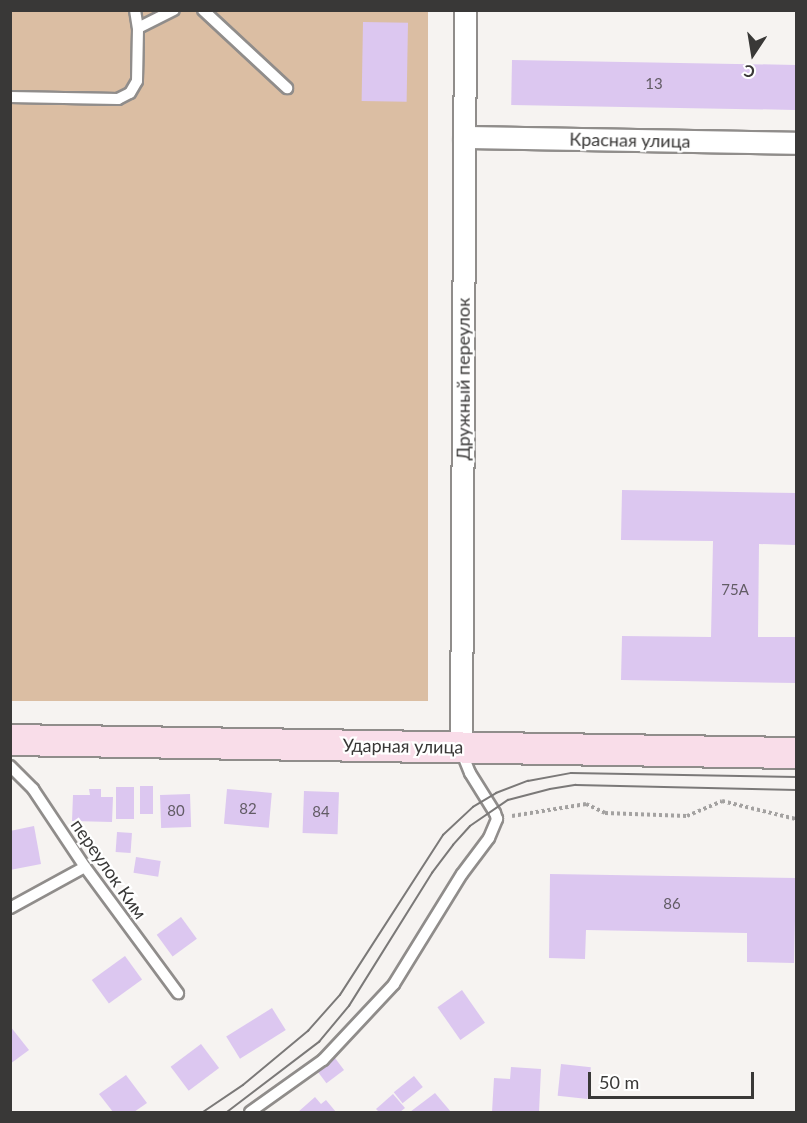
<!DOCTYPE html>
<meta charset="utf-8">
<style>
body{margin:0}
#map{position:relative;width:807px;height:1123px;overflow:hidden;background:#f6f3f1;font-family:Lato,sans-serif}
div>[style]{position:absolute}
.green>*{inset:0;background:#dbbea3;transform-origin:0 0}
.building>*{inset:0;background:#dcc7f0;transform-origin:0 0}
.path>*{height:4px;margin-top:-2px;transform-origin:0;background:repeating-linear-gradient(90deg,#a4a2a1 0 3px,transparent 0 6px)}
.roads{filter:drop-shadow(2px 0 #908d8b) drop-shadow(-2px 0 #908d8b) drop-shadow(0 2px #908d8b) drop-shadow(0 -2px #908d8b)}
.lane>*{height:10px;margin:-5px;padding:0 5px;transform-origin:5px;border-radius:5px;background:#fff}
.street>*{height:21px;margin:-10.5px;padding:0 10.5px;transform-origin:10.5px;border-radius:10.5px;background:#fff}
.secondary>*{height:30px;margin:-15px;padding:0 15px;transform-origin:15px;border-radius:15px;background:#f9dde9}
.tram>*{height:1.5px;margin:-0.75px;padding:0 0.75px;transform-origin:0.75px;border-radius:0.75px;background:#7b7978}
span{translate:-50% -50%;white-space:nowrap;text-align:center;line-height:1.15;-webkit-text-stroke:4.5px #fff;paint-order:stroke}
.number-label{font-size:15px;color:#625c65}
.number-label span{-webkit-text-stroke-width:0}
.street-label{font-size:18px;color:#393837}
.frame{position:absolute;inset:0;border:12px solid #393837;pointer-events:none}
.north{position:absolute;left:723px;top:24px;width:60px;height:60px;-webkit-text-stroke:4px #fff;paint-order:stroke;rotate:192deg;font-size:16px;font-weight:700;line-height:24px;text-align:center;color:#393837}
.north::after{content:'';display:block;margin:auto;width:21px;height:27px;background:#393837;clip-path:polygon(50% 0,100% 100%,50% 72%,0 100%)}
.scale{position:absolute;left:588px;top:1072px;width:166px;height:27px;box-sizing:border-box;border:3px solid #393837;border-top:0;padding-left:8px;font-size:18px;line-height:21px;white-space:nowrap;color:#393837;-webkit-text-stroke:4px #fff;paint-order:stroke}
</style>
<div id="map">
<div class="green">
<div style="left:11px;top:11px;width:417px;height:690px"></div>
</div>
<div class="building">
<div style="left:363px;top:22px;width:45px;height:79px;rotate:1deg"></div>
<div style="left:512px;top:60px;width:284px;height:45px;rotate:1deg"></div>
<div style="clip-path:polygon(622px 490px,796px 493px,796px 545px,759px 544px,758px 637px,796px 637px,796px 683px,621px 680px,622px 636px,711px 637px,713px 541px,621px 540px)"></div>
<div style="left:140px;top:786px;width:13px;height:28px"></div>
<div style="left:116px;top:787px;width:18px;height:32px"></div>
<div style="clip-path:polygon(89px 789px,101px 789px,101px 797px,113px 797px,112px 822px,72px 821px,73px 795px,90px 795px)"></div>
<div style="left:227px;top:789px;width:45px;height:35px;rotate:5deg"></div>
<div style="left:304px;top:791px;width:35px;height:42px;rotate:2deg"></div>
<div style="left:190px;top:794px;width:33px;height:30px;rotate:88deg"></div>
<div style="clip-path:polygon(34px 826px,41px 864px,10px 870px,10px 831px)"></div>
<div style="left:117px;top:832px;width:15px;height:20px;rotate:4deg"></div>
<div style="left:136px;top:857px;width:25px;height:16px;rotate:9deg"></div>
<div style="clip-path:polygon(550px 874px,796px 878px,794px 963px,747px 962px,747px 933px,586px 930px,585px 959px,549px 958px)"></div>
<div style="left:181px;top:917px;width:27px;height:30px;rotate:54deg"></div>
<div style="left:125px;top:956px;width:29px;height:41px;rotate:54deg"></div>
<div style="left:462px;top:990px;width:40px;height:30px;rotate:55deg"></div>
<div style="left:272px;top:1008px;width:26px;height:54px;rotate:58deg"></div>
<div style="clip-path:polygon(10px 1026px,29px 1050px,10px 1064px)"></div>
<div style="left:201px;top:1044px;width:30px;height:38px;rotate:53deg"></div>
<div style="left:335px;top:1058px;width:15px;height:22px;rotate:53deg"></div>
<div style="left:561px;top:1064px;width:30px;height:32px;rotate:6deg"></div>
<div style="clip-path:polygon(511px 1067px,541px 1069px,539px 1112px,492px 1112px,494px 1078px,510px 1079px)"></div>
<div style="clip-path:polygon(126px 1075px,147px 1103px,134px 1112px,113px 1112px,99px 1094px)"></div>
<div style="left:414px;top:1076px;width:14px;height:26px;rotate:51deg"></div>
<div style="clip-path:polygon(435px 1093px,451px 1112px,410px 1112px)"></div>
<div style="clip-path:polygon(393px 1094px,405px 1108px,400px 1112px,379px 1112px,376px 1109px)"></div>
<div style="clip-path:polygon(315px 1097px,321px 1104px,326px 1100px,336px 1112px,298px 1112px)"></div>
</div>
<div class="path">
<div style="left:512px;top:816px;width:75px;rotate:-9.2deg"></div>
<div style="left:586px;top:804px;width:21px;rotate:25deg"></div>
<div style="left:605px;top:813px;width:82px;rotate:2.1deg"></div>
<div style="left:687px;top:816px;width:38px;rotate:-23deg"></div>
<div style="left:722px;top:801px;width:76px;rotate:13.7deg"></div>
</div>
<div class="roads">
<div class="lane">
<div style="left:135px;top:10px;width:18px;rotate:81deg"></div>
<div style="left:203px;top:10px;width:115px;rotate:42.9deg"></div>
<div style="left:10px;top:97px;width:108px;rotate:1.1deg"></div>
<div style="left:118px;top:99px;width:13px;rotate:-27deg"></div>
<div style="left:130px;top:93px;width:14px;rotate:-60deg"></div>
<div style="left:137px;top:81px;width:53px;rotate:-88.9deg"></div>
<div style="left:138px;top:28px;width:40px;rotate:-26.6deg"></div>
<div style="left:10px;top:766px;width:33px;rotate:45deg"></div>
<div style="left:33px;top:789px;width:94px;rotate:56.3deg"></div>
<div style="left:85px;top:867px;width:157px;rotate:53.6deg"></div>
<div style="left:10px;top:908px;width:85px;rotate:-28.7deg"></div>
<div style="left:250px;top:1112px;width:90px;rotate:-35.5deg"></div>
<div style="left:323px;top:1060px;width:104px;rotate:-46.9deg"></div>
<div style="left:394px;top:984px;width:129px;rotate:-58.3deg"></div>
<div style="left:462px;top:874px;width:45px;rotate:-53.1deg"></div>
<div style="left:489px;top:838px;width:21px;rotate:-67deg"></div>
<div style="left:497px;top:819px;width:6px;rotate:-108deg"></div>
<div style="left:495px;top:813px;width:47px;rotate:-122deg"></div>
<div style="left:470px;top:773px;width:24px;rotate:-112deg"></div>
</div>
<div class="street">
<div style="left:464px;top:137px;width:332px;rotate:1deg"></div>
<div style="left:461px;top:747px;width:737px;rotate:-89.69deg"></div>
</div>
<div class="secondary">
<div style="left:10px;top:740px;width:786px;rotate:0.95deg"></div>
</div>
</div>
<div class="tram">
<div style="left:203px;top:1112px;width:48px;rotate:-34deg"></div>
<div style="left:243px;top:1085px;width:85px;rotate:-39.7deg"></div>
<div style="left:308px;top:1031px;width:48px;rotate:-48.4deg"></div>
<div style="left:340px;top:995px;width:190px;rotate:-57.2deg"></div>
<div style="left:443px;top:835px;width:41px;rotate:-43deg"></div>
<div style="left:473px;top:807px;width:27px;rotate:-31deg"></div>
<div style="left:496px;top:793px;width:34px;rotate:-21deg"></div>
<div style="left:528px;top:781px;width:44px;rotate:-10.5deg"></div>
<div style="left:571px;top:773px;width:225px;rotate:1deg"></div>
<div style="left:227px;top:1112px;width:116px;rotate:-37.3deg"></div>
<div style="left:319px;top:1042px;width:47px;rotate:-50.2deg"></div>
<div style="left:349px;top:1006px;width:157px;rotate:-58deg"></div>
<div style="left:432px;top:873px;width:35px;rotate:-53deg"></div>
<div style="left:453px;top:845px;width:25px;rotate:-48deg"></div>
<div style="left:470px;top:826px;width:46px;rotate:-34.4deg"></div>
<div style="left:508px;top:800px;width:43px;rotate:-14.7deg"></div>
<div style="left:550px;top:789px;width:26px;rotate:-9deg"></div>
<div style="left:576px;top:785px;width:220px;rotate:1.3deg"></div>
</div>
<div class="number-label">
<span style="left:654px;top:84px">13</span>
<span style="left:735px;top:590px">75А</span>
<span style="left:248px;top:809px">82</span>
<span style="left:176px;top:811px">80</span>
<span style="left:321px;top:812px">84</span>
<span style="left:672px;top:904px">86</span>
</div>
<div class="street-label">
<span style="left:630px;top:140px;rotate:1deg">Красная улица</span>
<span style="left:463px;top:379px;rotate:-90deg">Дружный переулок</span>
<span style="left:403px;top:746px;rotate:1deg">Ударная улица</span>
<span style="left:109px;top:869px;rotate:55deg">переулок Ким</span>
</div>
<div class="frame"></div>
<div class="north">С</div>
<div class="scale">50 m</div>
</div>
